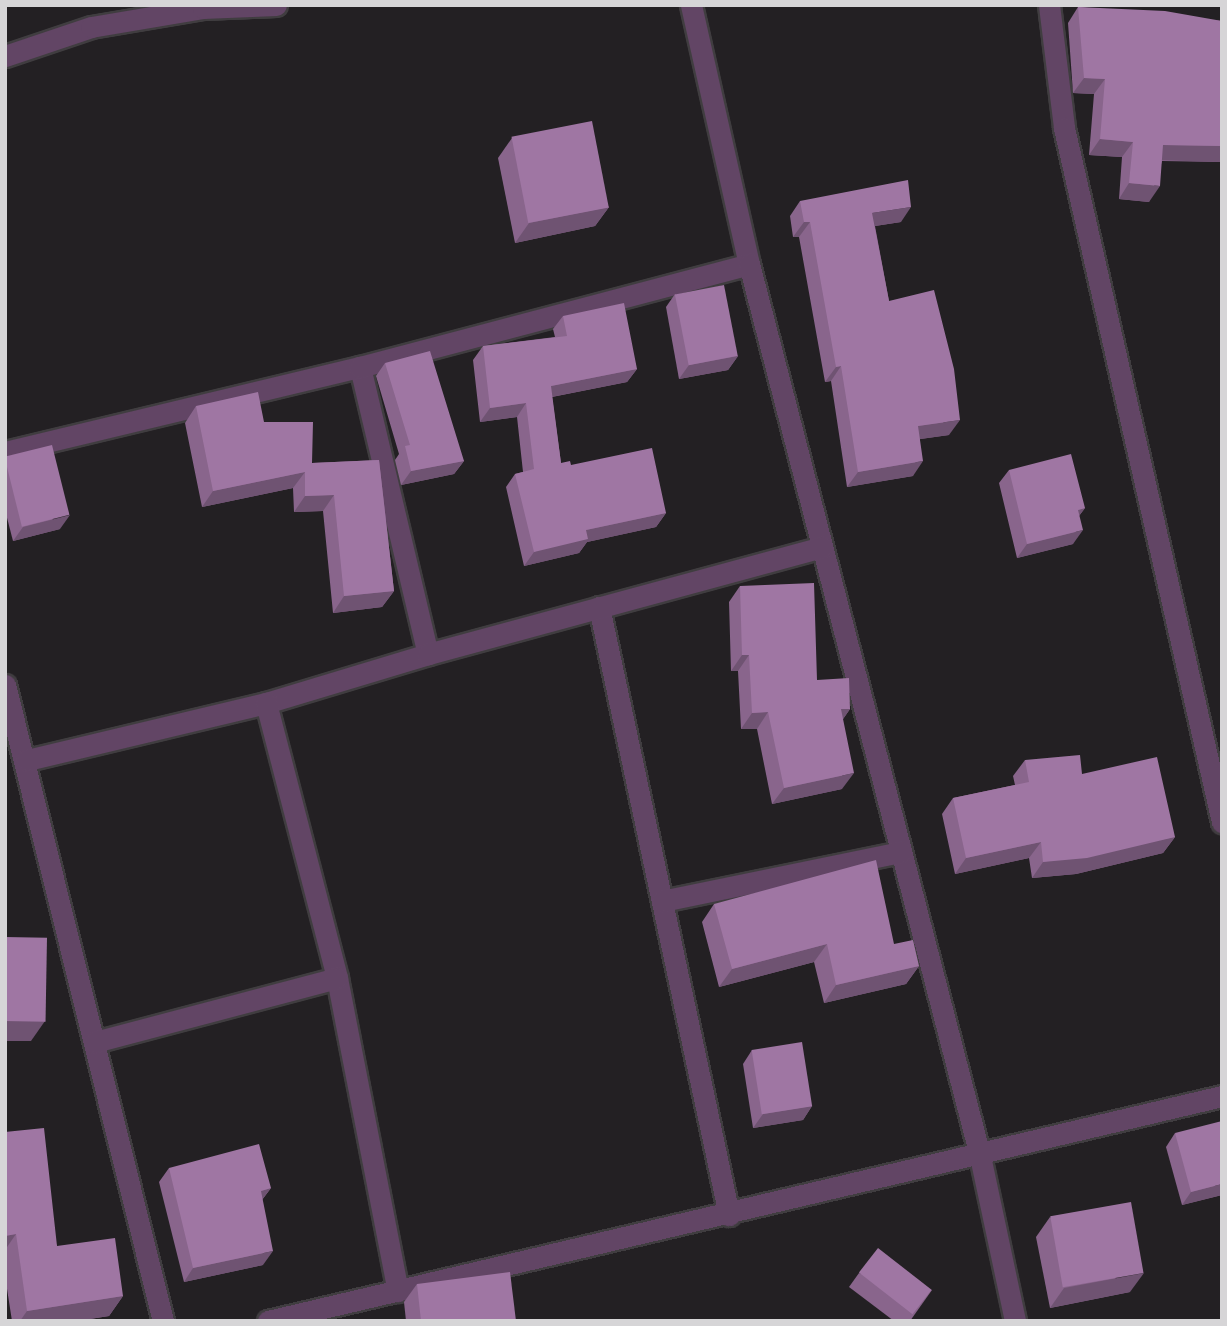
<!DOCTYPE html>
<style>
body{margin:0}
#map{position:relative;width:1227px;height:1326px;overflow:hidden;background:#232023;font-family:"Exo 2",sans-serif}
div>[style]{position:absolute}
.roads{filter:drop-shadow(2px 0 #403d40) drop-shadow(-2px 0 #403d40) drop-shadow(0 2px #403d40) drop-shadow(0 -2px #403d40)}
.minor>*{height:21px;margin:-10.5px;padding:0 10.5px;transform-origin:10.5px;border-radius:10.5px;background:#624565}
.wall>*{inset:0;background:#89658c}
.shaded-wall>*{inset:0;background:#6f5372}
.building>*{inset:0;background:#9f76a3;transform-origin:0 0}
span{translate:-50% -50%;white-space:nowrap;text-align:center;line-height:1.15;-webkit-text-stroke:7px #1a171a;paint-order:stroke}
.frame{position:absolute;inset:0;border:7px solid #d6d5d7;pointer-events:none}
</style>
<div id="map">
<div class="roads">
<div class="minor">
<div style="left:691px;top:5px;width:265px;rotate:77.4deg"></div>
<div style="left:1049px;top:5px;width:124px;rotate:83deg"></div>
<div style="left:1064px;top:128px;width:712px;rotate:77.17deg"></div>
<div style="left:5px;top:56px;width:91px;rotate:-18.6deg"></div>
<div style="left:91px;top:27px;width:114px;rotate:-9.6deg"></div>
<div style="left:203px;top:8px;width:73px;rotate:-2.4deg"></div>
<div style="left:360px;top:367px;width:295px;rotate:76.7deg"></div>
<div style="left:5px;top:452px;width:365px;rotate:-13.5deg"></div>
<div style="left:360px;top:367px;width:402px;rotate:-14.8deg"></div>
<div style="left:749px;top:264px;width:921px;rotate:75.48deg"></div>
<div style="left:980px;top:1156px;width:169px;rotate:78deg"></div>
<div style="left:599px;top:607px;width:622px;rotate:77.93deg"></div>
<div style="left:5px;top:685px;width:655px;rotate:76.05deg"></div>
<div style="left:266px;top:703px;width:169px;rotate:-16.8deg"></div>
<div style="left:428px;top:654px;width:408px;rotate:-15.2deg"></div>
<div style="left:27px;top:760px;width:246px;rotate:-13.4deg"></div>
<div style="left:266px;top:703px;width:284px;rotate:75.5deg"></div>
<div style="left:337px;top:978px;width:319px;rotate:79deg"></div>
<div style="left:662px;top:901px;width:244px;rotate:-11.6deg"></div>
<div style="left:95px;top:1042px;width:250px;rotate:-14.8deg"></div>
<div style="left:268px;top:1321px;width:980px;rotate:-13.27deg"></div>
</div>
</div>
<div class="wall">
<div style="clip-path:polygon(1078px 7px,1222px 21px,1222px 162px,1162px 161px,1149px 202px,1119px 199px,1122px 157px,1089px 155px,1094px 94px,1073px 93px,1068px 23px)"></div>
<div style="clip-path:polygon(512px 138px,609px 207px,595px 226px,515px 243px,498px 158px)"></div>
<div style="clip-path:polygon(800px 201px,901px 222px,875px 226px,889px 301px,949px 435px,920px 439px,913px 476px,847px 487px,831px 381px,825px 382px,799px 237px,793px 237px,790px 216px)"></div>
<div style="clip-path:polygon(675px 294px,738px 356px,728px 370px,679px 379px,666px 307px)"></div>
<div style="clip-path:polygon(563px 316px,637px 369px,627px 382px,552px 397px,561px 463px,571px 465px,666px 513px,656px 527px,587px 542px,579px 553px,524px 566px,506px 487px,515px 474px,523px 472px,517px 417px,480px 422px,473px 360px,483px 346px,555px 337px,553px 329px)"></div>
<div style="clip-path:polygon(385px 363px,464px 461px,454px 474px,401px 485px,395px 460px,399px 454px,376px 376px)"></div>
<div style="clip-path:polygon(196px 406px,264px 422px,312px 463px,379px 460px,394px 591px,382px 607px,333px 613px,323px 511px,294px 512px,293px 488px,202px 507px,185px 423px)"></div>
<div style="clip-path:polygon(5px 457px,60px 529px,13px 541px,5px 510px)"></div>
<div style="clip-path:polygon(1009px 470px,1085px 508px,1079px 516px,1073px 544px,1017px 558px,999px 483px)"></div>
<div style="clip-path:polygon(740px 586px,817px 680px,850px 709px,843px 719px,842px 789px,772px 804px,757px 729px,741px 729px,738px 671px,731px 671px,729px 602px)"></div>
<div style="clip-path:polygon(1025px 760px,1082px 774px,1175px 837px,1163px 853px,1076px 874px,1032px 878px,1029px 858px,955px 874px,942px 814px,953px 798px,1015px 785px,1013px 776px)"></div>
<div style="clip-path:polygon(714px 904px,894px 944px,919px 966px,906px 984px,824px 1003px,814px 962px,719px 987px,702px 922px)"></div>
<div style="clip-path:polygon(752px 1050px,812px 1106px,803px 1120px,753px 1128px,743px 1064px)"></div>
<div style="clip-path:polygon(5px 1132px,57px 1246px,123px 1296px,109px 1316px,77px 1321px,12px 1321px,5px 1276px)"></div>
<div style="clip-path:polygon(1175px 1133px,1222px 1195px,1182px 1205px,1166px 1147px)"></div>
<div style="clip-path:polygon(169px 1168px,271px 1188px,262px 1200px,263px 1265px,184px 1282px,159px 1182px)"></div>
<div style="clip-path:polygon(1050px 1217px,1130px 1292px,1050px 1308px,1036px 1237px)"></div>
<div style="clip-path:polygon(859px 1273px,932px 1290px,910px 1321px,894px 1321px,849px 1287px)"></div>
<div style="clip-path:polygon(417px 1284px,516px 1321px,406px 1321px,404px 1302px)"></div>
</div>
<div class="shaded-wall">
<div style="clip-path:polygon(1084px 78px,1105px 79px,1094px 94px,1073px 93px)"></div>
<div style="clip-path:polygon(1100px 139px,1133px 142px,1122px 157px,1089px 155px)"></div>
<div style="clip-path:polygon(1163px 145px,1222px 146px,1222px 162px,1152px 160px)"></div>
<div style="clip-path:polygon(1129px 183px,1160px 186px,1149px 202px,1119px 199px)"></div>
<div style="clip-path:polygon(609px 207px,595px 226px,515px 243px,529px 223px)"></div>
<div style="clip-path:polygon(911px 207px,901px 222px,862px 228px,872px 213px)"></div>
<div style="clip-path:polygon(804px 222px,810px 222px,799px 237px,793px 237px)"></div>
<div style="clip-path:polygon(738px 356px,728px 370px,679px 379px,689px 365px)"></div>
<div style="clip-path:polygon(841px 366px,831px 381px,825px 382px,836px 367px)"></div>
<div style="clip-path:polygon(637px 369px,627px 382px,541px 399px,551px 386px)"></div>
<div style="clip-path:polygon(526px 403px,517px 417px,480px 422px,490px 408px)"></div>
<div style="clip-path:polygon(960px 420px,949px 435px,907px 441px,918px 426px)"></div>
<div style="clip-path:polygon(464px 461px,454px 474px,401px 485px,411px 471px)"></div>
<div style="clip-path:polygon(923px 461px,913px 476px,847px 487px,858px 472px)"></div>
<div style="clip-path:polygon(305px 472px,293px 488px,202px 507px,213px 491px)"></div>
<div style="clip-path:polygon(334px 495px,323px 511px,294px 512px,305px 496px)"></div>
<div style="clip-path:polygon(1085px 508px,1075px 521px,1078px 510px)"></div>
<div style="clip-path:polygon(666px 513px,656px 527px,587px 542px,579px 553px,524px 566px,534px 552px,586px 530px)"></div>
<div style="clip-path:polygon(70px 515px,60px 529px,13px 541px,23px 527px)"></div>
<div style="clip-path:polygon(1083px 530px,1073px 544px,1017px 558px,1027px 544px)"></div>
<div style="clip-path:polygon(394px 591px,382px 607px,333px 613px,344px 596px)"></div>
<div style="clip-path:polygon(742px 655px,749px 655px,738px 671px,731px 671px)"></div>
<div style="clip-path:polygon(841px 709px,850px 709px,839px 725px)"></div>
<div style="clip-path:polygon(768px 712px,757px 729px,741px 729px,752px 713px)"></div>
<div style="clip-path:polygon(854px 773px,842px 789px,772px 804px,784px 788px)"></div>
<div style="clip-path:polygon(1175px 837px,1163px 853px,1076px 874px,1032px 878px,1043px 862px)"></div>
<div style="clip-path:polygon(1041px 842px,1029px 858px,955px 874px,966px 858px)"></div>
<div style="clip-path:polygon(827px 944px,814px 962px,719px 987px,732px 969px)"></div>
<div style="clip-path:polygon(919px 966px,906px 984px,824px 1003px,836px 985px)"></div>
<div style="clip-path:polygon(5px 1021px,45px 1021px,31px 1041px,5px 1041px)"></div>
<div style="clip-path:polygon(812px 1106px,803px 1120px,753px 1128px,763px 1114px)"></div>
<div style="clip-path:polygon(1222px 1184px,1222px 1195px,1182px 1205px,1191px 1192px)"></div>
<div style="clip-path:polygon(271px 1188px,261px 1201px,261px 1191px)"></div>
<div style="clip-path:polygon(16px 1234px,5px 1250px,5px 1236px)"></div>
<div style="clip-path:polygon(273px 1251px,263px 1265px,184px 1282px,193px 1268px)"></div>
<div style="clip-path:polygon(1144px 1273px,1130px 1292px,1050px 1308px,1064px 1288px)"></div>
<div style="clip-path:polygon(123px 1296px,109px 1316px,77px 1321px,20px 1321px,27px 1311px)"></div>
</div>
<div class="building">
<div style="clip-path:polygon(1078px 7px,1165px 11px,1222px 21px,1222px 146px,1163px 145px,1160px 186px,1129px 183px,1133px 142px,1100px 139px,1105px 79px,1084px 78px)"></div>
<div style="left:592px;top:121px;width:88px;height:82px;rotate:79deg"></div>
<div style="clip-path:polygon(908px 180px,911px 207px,872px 213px,889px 301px,934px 290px,954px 369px,960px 420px,918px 426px,923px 461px,858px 472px,841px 366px,836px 367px,810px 222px,804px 222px,800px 201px)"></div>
<div style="left:724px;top:285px;width:72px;height:50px;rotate:79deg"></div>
<div style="clip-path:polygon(624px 303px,637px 369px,551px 386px,561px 463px,570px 461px,571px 465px,652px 448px,666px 513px,586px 530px,588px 539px,534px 552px,515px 474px,534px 469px,526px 403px,490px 408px,483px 346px,567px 336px,563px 316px)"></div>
<div style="clip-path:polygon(430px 351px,464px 461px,411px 471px,405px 446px,410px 445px,385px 363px)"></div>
<div style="clip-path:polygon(258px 392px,264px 422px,313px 422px,312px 463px,379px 460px,394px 591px,344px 596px,334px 495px,305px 496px,305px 472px,213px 491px,196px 406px)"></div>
<div style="left:52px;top:445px;width:72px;height:49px;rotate:76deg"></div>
<div style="clip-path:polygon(1071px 454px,1085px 508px,1078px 510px,1083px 530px,1027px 544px,1009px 470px)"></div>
<div style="clip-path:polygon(814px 583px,817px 680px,849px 678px,850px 709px,841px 709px,854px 773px,784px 788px,768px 712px,752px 713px,749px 655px,742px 655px,740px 586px)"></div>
<div style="clip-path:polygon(1080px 755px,1082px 774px,1157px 757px,1175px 837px,1087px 858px,1043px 862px,1041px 842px,966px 858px,953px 798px,1029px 782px,1025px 760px)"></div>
<div style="clip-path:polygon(876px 860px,894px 944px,913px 940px,919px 966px,836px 985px,827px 944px,732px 969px,714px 904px)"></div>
<div style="left:5px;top:937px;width:42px;height:84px;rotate:1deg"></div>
<div style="left:802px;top:1042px;width:65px;height:51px;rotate:81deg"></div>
<div style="clip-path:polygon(1222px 1121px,1222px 1184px,1191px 1192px,1175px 1133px)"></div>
<div style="clip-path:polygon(44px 1128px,57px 1246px,115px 1238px,123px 1296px,27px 1311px,16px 1234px,5px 1236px,5px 1132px)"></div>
<div style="clip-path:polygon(259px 1144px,271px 1188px,261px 1191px,273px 1251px,193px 1268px,169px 1168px)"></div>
<div style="left:1131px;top:1202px;width:72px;height:82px;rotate:80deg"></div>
<div style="left:878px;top:1248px;width:68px;height:31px;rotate:38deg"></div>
<div style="clip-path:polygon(510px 1272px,516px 1321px,421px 1321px,417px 1284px)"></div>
</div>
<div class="frame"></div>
</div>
